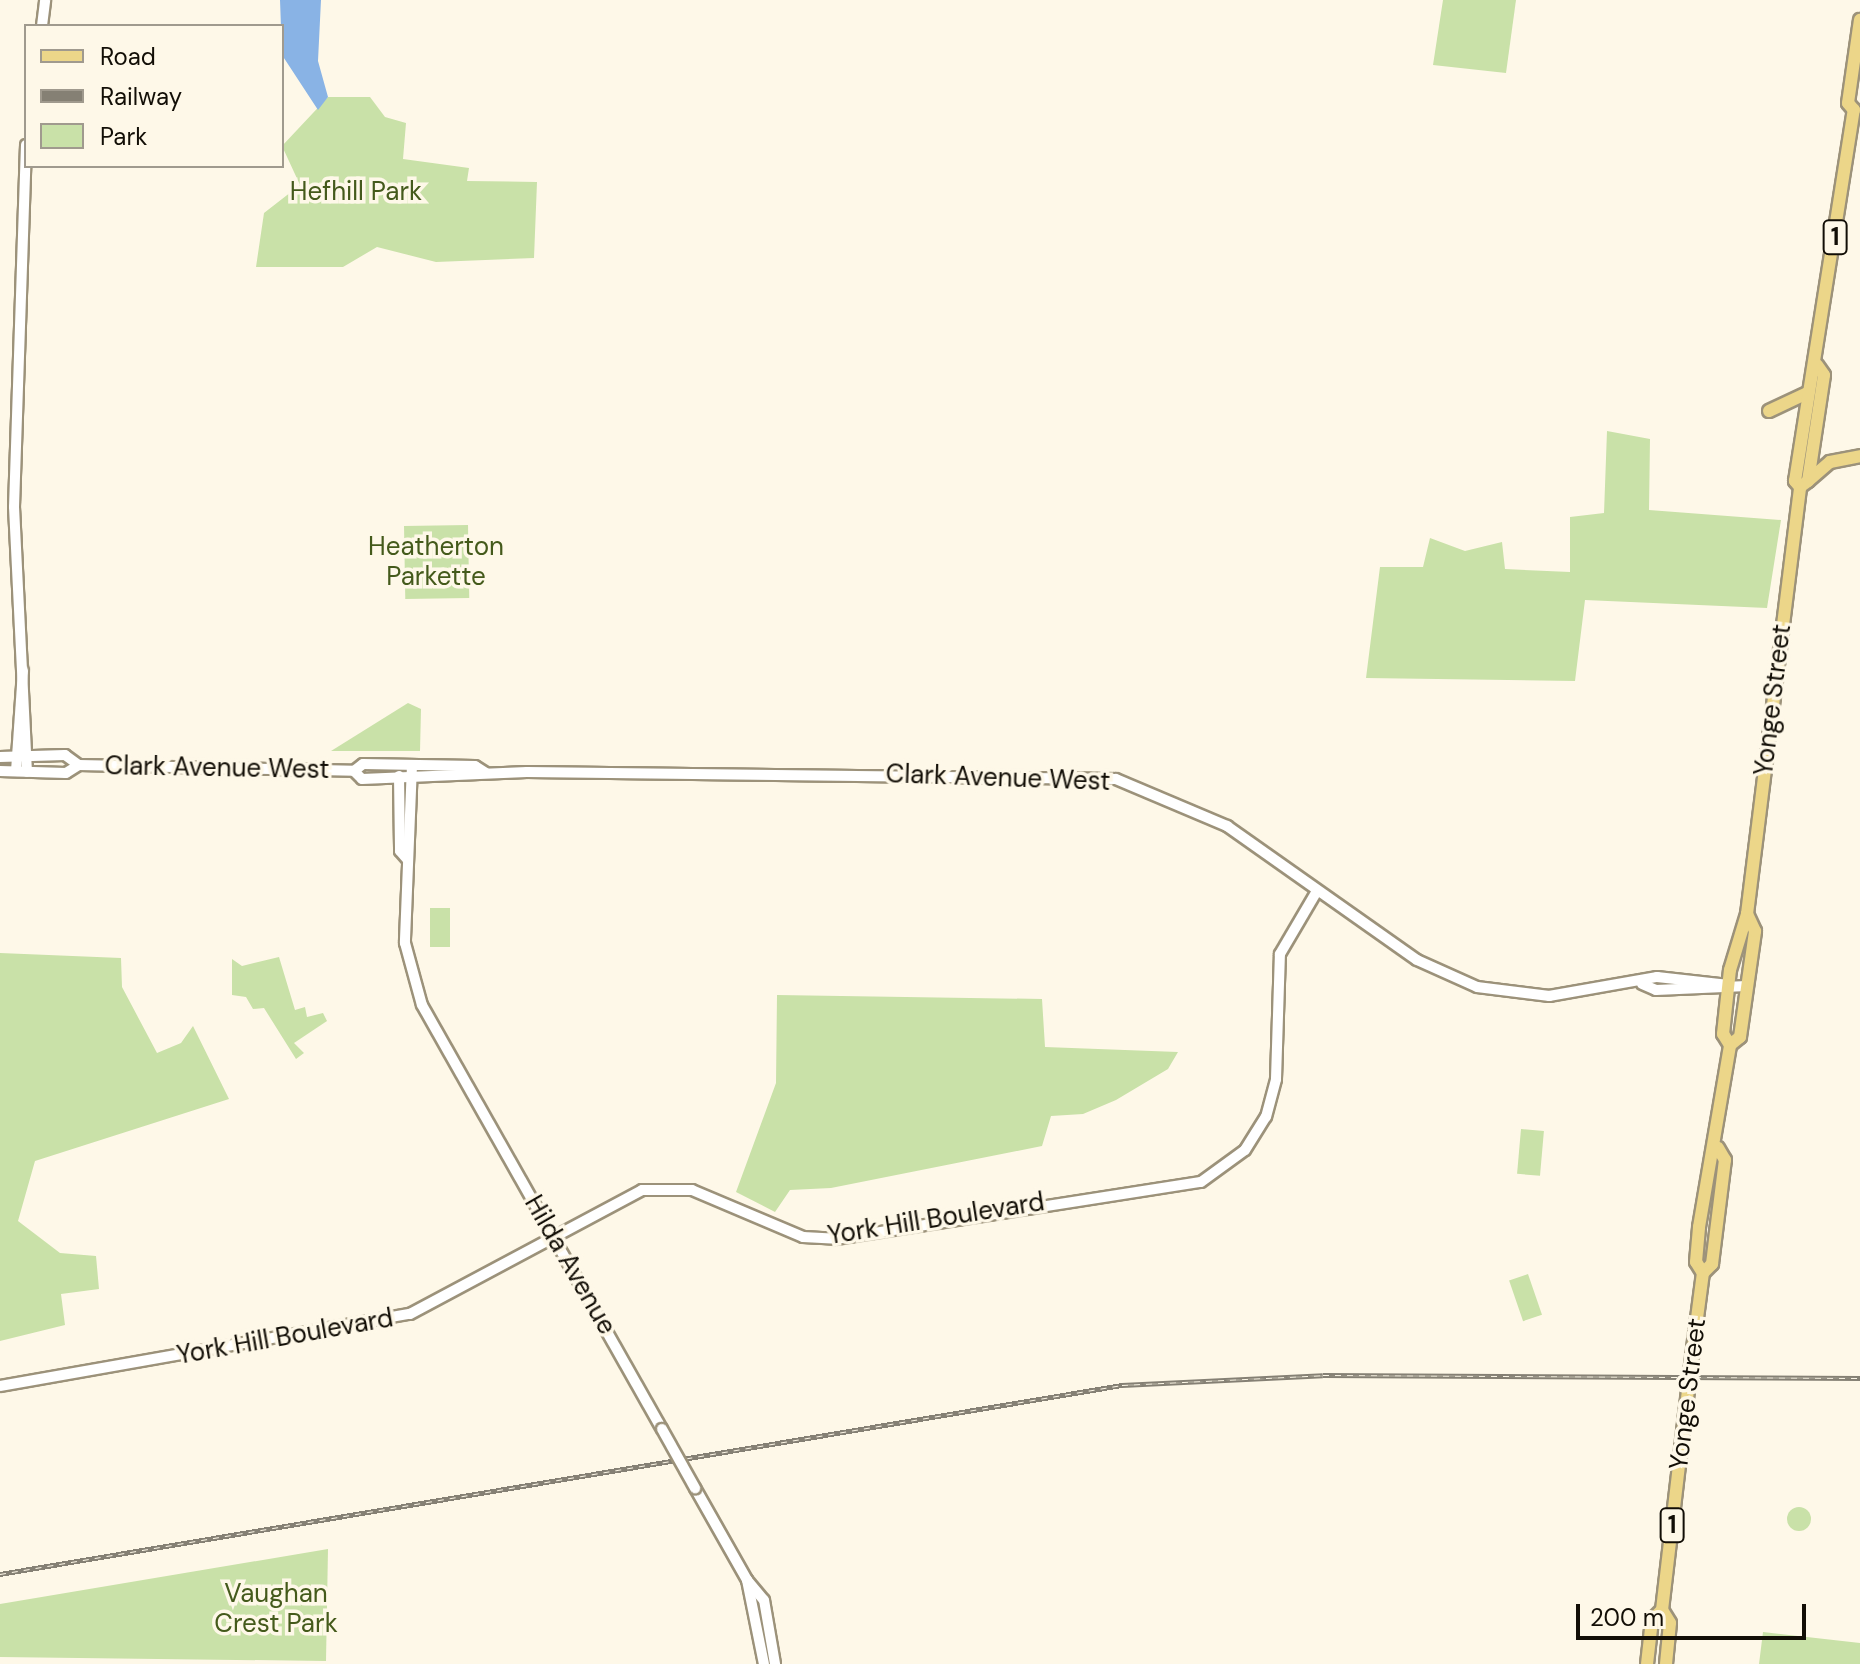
<!DOCTYPE html>
<style>
body{margin:0}
#map{position:relative;width:1860px;height:1664px;overflow:hidden;background:#fef8e8;font-family:"DM Sans",sans-serif}
div>[style]{position:absolute}
.green>*{inset:0;background:#c9e1a8;transform-origin:0 0}
.round{border-radius:50%}
.water>*{inset:0;background:#89b3e5}
.roads{filter:drop-shadow(2px 0 #9c927a) drop-shadow(-2px 0 #9c927a) drop-shadow(0 2px #9c927a) drop-shadow(0 -2px #9c927a)}
.tertiary>*{height:10px;margin:-5px;padding:0 5px;transform-origin:5px;border-radius:5px;background:#fff}
.primary>*{height:12px;margin:-6px;padding:0 6px;transform-origin:6px;border-radius:6px;background:#ecd689}
.rail>*{height:5px;margin-top:-2.5px;transform-origin:0;background:repeating-linear-gradient(90deg,#fef8e8 0 6px,#858074 0 12px);box-sizing:border-box;border-block:2px solid #858074}
.bridges{filter:drop-shadow(2px 0 #9c927a) drop-shadow(-2px 0 #9c927a) drop-shadow(0 2px #9c927a) drop-shadow(0 -2px #9c927a)}
.tertiary-bridge>*{height:10px;margin:-5px;padding:0 5px;transform-origin:5px;border-radius:5px;background:#fff}
.primary-bridge>*{height:12px;margin:-6px;padding:0 6px;transform-origin:6px;border-radius:6px;background:#ecd689}
span{translate:-50% -50%;white-space:nowrap;text-align:center;line-height:1.15;-webkit-text-stroke:7px #fef8e8;paint-order:stroke}
.shield-label span{padding:2px 6px;background:#fef8e8;border:2px solid;border-radius:6px;-webkit-text-stroke-width:0}
.shield-label{font-size:24px;color:#120e06;font-weight:700}
.park-label{font-size:26px;color:#445a1b}
.street-label{font-size:26px;color:#120e06}
.legend{position:absolute;left:24px;top:24px;width:260px;height:144px;box-sizing:border-box;background:#fef8e8;border:2px solid #a09a8e;margin:0;padding:10px 14px;list-style:none;font-size:24px;color:#120e06}
.legend li{display:flex;align-items:center;gap:16px;height:40px}
.legend b{width:40px;border:2px solid #a09a8e}
.scale{position:absolute;left:1576px;top:1604px;width:230px;height:36px;box-sizing:border-box;border:4px solid #120e06;border-top:0;padding-left:10px;font-size:24px;line-height:28px;white-space:nowrap;color:#120e06;-webkit-text-stroke:6px #fef8e8;paint-order:stroke}
</style>
<div id="map">
<div class="green">
<div style="clip-path:polygon(1443px 0,1516px 0,1506px 73px,1433px 65px)"></div>
<div style="clip-path:polygon(328px 97px,370px 97px,385px 117px,406px 123px,403px 159px,469px 168px,467px 181px,537px 182px,534px 258px,436px 262px,377px 247px,343px 267px,256px 267px,264px 213px,300px 185px,282px 146px)"></div>
<div style="clip-path:polygon(1607px 431px,1650px 439px,1649px 510px,1781px 520px,1767px 608px,1585px 600px,1575px 681px,1366px 678px,1380px 567px,1423px 567px,1430px 538px,1465px 551px,1502px 542px,1505px 569px,1570px 572px,1570px 517px,1604px 513px)"></div>
<div style="left:468px;top:525px;width:73px;height:64px;rotate:89deg"></div>
<div style="clip-path:polygon(408px 703px,421px 709px,420px 751px,331px 751px)"></div>
<div style="left:430px;top:908px;width:20px;height:39px"></div>
<div style="clip-path:polygon(0 953px,121px 958px,122px 987px,157px 1053px,181px 1043px,193px 1026px,229px 1099px,35px 1161px,18px 1221px,60px 1253px,96px 1256px,99px 1289px,61px 1294px,65px 1325px,0 1341px)"></div>
<div style="clip-path:polygon(279px 957px,295px 1010px,305px 1007px,307px 1017px,323px 1013px,327px 1021px,294px 1043px,304px 1053px,296px 1059px,264px 1008px,253px 1009px,246px 997px,232px 995px,232px 959px,242px 966px)"></div>
<div style="clip-path:polygon(777px 995px,1042px 999px,1045px 1047px,1178px 1052px,1168px 1069px,1116px 1100px,1083px 1114px,1051px 1116px,1042px 1146px,831px 1188px,790px 1190px,775px 1212px,736px 1192px,776px 1083px)"></div>
<div style="left:1521px;top:1129px;width:23px;height:45px;rotate:5deg"></div>
<div style="left:1528px;top:1274px;width:43px;height:20px;rotate:71deg"></div>
<div class="round" style="left:1787px;top:1507px;width:24px;height:24px"></div>
<div style="clip-path:polygon(328px 1549px,326px 1661px,0 1657px,0 1604px)"></div>
<div style="clip-path:polygon(1763px 1632px,1860px 1643px,1860px 1664px,1759px 1664px)"></div>
</div>
<div class="water">
<div style="clip-path:polygon(280px 0,321px 0,318px 61px,328px 97px,318px 110px,282px 55px)"></div>
</div>
<div class="roads">
<div class="tertiary">
<div style="left:42px;top:26px;width:26px;rotate:-83deg"></div>
<div style="left:26px;top:145px;width:362px;rotate:91.9deg"></div>
<div style="left:14px;top:507px;width:265px;rotate:87.2deg"></div>
<div style="left:0;top:757px;width:65px;rotate:-1.8deg"></div>
<div style="left:65px;top:755px;width:17px;rotate:36deg"></div>
<div style="left:412px;top:765px;width:178px;rotate:92.3deg"></div>
<div style="left:405px;top:943px;width:64px;rotate:74.7deg"></div>
<div style="left:422px;top:1005px;width:487px;rotate:60.5deg"></div>
<div style="left:0;top:771px;width:66px;rotate:1.7deg"></div>
<div style="left:66px;top:773px;width:15px;rotate:-32deg"></div>
<div style="left:79px;top:765px;width:275px;rotate:1.2deg"></div>
<div style="left:354px;top:771px;width:11px;rotate:-38deg"></div>
<div style="left:363px;top:764px;width:112px;rotate:1deg"></div>
<div style="left:475px;top:766px;width:13px;rotate:32deg"></div>
<div style="left:16px;top:771px;width:101px;rotate:-86deg"></div>
<div style="left:354px;top:771px;width:11px;rotate:45deg"></div>
<div style="left:362px;top:779px;width:165px;rotate:-2.4deg"></div>
<div style="left:527px;top:772px;width:589px;rotate:0.68deg"></div>
<div style="left:1116px;top:779px;width:121px;rotate:22.9deg"></div>
<div style="left:1227px;top:826px;width:232px;rotate:35.2deg"></div>
<div style="left:1417px;top:960px;width:66px;rotate:24.2deg"></div>
<div style="left:1477px;top:987px;width:73px;rotate:7.1deg"></div>
<div style="left:1549px;top:996px;width:110px;rotate:-10deg"></div>
<div style="left:1657px;top:977px;width:72px;rotate:6.3deg"></div>
<div style="left:399px;top:776px;width:75px;rotate:89.2deg"></div>
<div style="left:400px;top:851px;width:11px;rotate:49deg"></div>
<div style="left:1642px;top:984px;width:15px;rotate:23deg"></div>
<div style="left:1656px;top:990px;width:91px;rotate:-2.5deg"></div>
<div style="left:0;top:1386px;width:416px;rotate:-10deg"></div>
<div style="left:410px;top:1314px;width:263px;rotate:-28.1deg"></div>
<div style="left:642px;top:1190px;width:50px"></div>
<div style="left:692px;top:1190px;width:121px;rotate:22.9deg"></div>
<div style="left:803px;top:1237px;width:33px;rotate:3deg"></div>
<div style="left:836px;top:1239px;width:369px;rotate:-8.9deg"></div>
<div style="left:1201px;top:1182px;width:54px;rotate:-36deg"></div>
<div style="left:1245px;top:1150px;width:39px;rotate:-58deg"></div>
<div style="left:1266px;top:1117px;width:39px;rotate:-75deg"></div>
<div style="left:1276px;top:1079px;width:125px;rotate:-88.2deg"></div>
<div style="left:1280px;top:954px;width:73px;rotate:-59.6deg"></div>
<div style="left:695px;top:1488px;width:106px;rotate:60.5deg"></div>
<div style="left:747px;top:1580px;width:86px;rotate:78.6deg"></div>
<div style="left:747px;top:1580px;width:26px;rotate:50deg"></div>
<div style="left:764px;top:1600px;width:65px;rotate:80.2deg"></div>
</div>
<div class="primary">
<div style="left:1769px;top:411px;width:42px;rotate:-25.3deg"></div>
<div style="left:1808px;top:481px;width:29px;rotate:-41deg"></div>
<div style="left:1830px;top:462px;width:31px;rotate:-11deg"></div>
<div style="left:1800px;top:487px;width:10px;rotate:-37deg"></div>
<div style="left:1808px;top:481px;width:107px;rotate:-81.4deg"></div>
<div style="left:1824px;top:375px;width:12px;rotate:-125deg"></div>
<div style="left:1730px;top:1045px;width:13px;rotate:-39deg"></div>
<div style="left:1740px;top:1037px;width:107px;rotate:-81.9deg"></div>
<div style="left:1755px;top:931px;width:19px;rotate:-115deg"></div>
<div style="left:1703px;top:1273px;width:13px;rotate:-45deg"></div>
<div style="left:1712px;top:1264px;width:105px;rotate:-82.9deg"></div>
<div style="left:1725px;top:1160px;width:14px;rotate:-120deg"></div>
<div style="left:1694px;top:1341px;width:69px;rotate:-82.5deg"></div>
<div style="left:1703px;top:1273px;width:13px;rotate:-122deg"></div>
<div style="left:1696px;top:1262px;width:35px;rotate:-85deg"></div>
<div style="left:1699px;top:1227px;width:185px;rotate:-80.3deg"></div>
<div style="left:1730px;top:1045px;width:13px;rotate:-122deg"></div>
<div style="left:1723px;top:1034px;width:64px;rotate:-83.8deg"></div>
<div style="left:1730px;top:970px;width:59px;rotate:-73.1deg"></div>
<div style="left:1747px;top:914px;width:430px;rotate:-82.9deg"></div>
<div style="left:1800px;top:487px;width:8px;rotate:-130deg"></div>
<div style="left:1795px;top:481px;width:376px;rotate:-81deg"></div>
<div style="left:1854px;top:110px;width:9px;rotate:-131deg"></div>
<div style="left:1848px;top:103px;width:84px;rotate:-81.8deg"></div>
<div style="left:1662px;top:1610px;width:15px;rotate:58deg"></div>
<div style="left:1670px;top:1623px;width:41px;rotate:95.6deg"></div>
<div style="left:1647px;top:1664px;width:44px;rotate:-83.5deg"></div>
<div style="left:1652px;top:1620px;width:14px;rotate:-45deg"></div>
<div style="left:1662px;top:1610px;width:196px;rotate:-83.3deg"></div>
</div>
</div>
<div class="rail">
<div style="left:0;top:1574px;width:1138px;rotate:-9.56deg"></div>
<div style="left:1122px;top:1385px;width:201px;rotate:-2.8deg"></div>
<div style="left:1323px;top:1375px;width:537px;rotate:0.32deg"></div>
</div>
<div class="bridges">
<div class="tertiary-bridge">
<div style="left:662px;top:1429px;width:68px;rotate:60.8deg"></div>
</div>
<div class="primary-bridge">
<div style="left:1685px;top:1415px;width:75px;rotate:-83.1deg"></div>
</div>
</div>
<div class="shield-label">
<span style="left:1835px;top:237px">1</span>
<span style="left:1672px;top:1525px">1</span>
</div>
<div class="park-label">
<span style="left:356px;top:192px">Hefhill Park</span>
<span style="left:436px;top:562px">Heatherton<br>Parkette</span>
<span style="left:276px;top:1609px">Vaughan<br>Crest Park</span>
</div>
<div class="street-label">
<span style="left:1773px;top:700px;rotate:-83deg">Yonge Street</span>
<span style="left:217px;top:768px;rotate:1deg">Clark Avenue West</span>
<span style="left:998px;top:778px;rotate:2deg">Clark Avenue West</span>
<span style="left:936px;top:1219px;rotate:-9deg">York Hill Boulevard</span>
<span style="left:570px;top:1265px;rotate:60deg">Hilda Avenue</span>
<span style="left:285px;top:1337px;rotate:-10deg">York Hill Boulevard</span>
<span style="left:1688px;top:1394px;rotate:-83deg">Yonge Street</span>
</div>
<ul class="legend">
<li><b style="height:10px;background:#ecd689"></b>Road</li>
<li><b style="height:10px;background:#858074"></b>Railway</li>
<li><b style="height:22px;background:#c9e1a8"></b>Park</li>
</ul>
<div class="scale">200 m</div>
</div>
